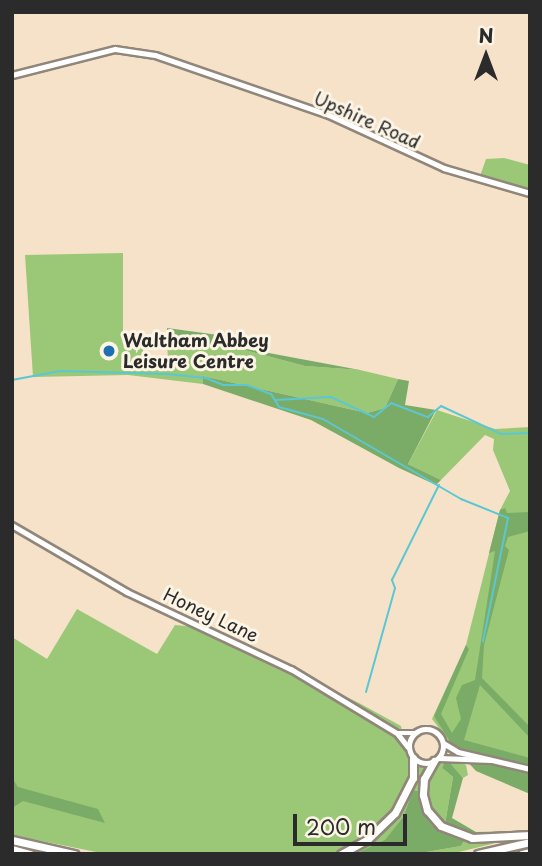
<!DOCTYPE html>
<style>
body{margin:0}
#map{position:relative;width:542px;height:866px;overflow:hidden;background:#f6e2c9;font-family:"Playpen Sans",sans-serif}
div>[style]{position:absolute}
.green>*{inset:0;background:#9ac876}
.forest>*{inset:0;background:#7bac67}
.stream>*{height:2px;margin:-1px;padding:0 1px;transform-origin:1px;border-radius:1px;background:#5bc7d3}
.roads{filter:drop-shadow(2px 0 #90867a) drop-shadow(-2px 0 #90867a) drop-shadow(0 2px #90867a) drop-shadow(0 -2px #90867a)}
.tertiary>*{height:4.5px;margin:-2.25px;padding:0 2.25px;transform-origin:2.25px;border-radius:2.25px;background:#fff}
.primary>*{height:5px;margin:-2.5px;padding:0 2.5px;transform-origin:2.5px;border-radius:2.5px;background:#fff}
.primary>.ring{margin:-2.5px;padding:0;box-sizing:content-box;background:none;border:5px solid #fff;border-radius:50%}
.motorway>*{height:7px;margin:-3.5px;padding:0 3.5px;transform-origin:3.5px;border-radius:3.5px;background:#fff}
.dots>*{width:19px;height:19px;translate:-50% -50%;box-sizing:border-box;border:4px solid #fcf5e5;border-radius:50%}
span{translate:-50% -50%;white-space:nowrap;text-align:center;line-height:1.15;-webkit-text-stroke:6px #fcf5e5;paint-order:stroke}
.street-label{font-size:18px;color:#2b2b2b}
.poi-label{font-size:18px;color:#2b2b2b;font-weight:700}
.left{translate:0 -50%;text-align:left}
.frame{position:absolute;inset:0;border:14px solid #2b2b2b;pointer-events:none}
.north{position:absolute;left:451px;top:21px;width:70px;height:70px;-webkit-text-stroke:5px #fcf5e5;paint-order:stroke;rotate:0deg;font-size:19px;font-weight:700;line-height:28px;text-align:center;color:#2b2b2b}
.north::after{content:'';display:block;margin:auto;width:24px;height:32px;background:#2b2b2b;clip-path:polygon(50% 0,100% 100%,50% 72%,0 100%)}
.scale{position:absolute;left:293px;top:814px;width:114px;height:32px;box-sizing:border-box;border:4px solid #2b2b2b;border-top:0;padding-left:9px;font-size:21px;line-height:24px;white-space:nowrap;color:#2b2b2b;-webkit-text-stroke:5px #fcf5e5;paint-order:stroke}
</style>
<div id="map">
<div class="green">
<div style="clip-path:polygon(504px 158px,530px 165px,530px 189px,479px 179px,486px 159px)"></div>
<div style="clip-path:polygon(123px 253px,123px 335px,143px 339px,143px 360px,168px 361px,167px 340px,233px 347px,305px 366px,360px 370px,398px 379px,385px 408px,367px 413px,203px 376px,203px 384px,128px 375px,33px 377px,25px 255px)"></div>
<div style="clip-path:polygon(437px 410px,495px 429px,530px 427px,530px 758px,452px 745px,432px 719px,466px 645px,500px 510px,510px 491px,493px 450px,494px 439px,485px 435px,441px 480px,408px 464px)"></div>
<div style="clip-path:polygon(77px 609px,157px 654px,175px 625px,205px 628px,359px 703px,401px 726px,409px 759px,426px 766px,419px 791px,413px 790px,403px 817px,385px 841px,355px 854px,106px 854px,12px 835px,12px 637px,47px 659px)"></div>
<div style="clip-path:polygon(446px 758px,442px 768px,453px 777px,445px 824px,429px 806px,427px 781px,433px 766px,446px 758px,459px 761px,466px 765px,468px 775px,463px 778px)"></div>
<div style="clip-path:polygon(508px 840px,459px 852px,415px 854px,461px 846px,464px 841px)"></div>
</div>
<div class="forest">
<div style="clip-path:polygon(167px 328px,233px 337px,236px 347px,360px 370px,305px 366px,233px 347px,168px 340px,167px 346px)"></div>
<div style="clip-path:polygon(203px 376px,367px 413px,385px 408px,398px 379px,409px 381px,405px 405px,436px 410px,408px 464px,441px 480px,436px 485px,399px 468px,311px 420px,203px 384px)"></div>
<div style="clip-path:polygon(505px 508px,507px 513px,529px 512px,530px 531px,508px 537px,505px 546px,509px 550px,484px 645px,482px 678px,530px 727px,530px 738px,480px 685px,464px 740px,530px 758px,530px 794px,476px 771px,452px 745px,434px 716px,466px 645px,469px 649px,441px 714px,452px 733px,461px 719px,456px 698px,462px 685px,475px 680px,495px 551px,489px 553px,500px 510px)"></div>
<div style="clip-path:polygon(446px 758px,463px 778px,452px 818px,476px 832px,530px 831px,470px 835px,445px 824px,453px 777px,442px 768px)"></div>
<div style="clip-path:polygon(12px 778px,18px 787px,98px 809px,105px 823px,23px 801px,12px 808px)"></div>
<div style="clip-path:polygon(413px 790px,419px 791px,424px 814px,432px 825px,464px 841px,461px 846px,415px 854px,355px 854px,385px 840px,403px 817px)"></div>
</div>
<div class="stream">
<div style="left:12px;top:380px;width:49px;rotate:-10.6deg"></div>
<div style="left:60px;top:371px;width:107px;rotate:1.6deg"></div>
<div style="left:167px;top:374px;width:39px;rotate:6deg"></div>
<div style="left:206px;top:378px;width:18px;rotate:22deg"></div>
<div style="left:223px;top:385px;width:24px"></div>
<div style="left:247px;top:385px;width:26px;rotate:21deg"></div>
<div style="left:271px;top:394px;width:15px;rotate:58deg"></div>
<div style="left:279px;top:407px;width:46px;rotate:15.3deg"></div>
<div style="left:323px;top:419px;width:160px;rotate:30.1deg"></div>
<div style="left:461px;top:499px;width:51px;rotate:22deg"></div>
<div style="left:508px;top:518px;width:126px;rotate:101.5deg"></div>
<div style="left:275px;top:400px;width:56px;rotate:-3.1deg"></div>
<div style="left:331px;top:397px;width:47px;rotate:24.9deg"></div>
<div style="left:374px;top:417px;width:22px;rotate:-39deg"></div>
<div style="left:391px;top:403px;width:40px;rotate:21deg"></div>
<div style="left:428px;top:417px;width:17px;rotate:-40deg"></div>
<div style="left:441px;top:406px;width:66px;rotate:25deg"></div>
<div style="left:501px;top:434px;width:29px;rotate:-2deg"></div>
<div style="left:366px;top:692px;width:108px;rotate:-74.4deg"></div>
<div style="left:395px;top:588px;width:9px;rotate:-111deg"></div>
<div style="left:392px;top:580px;width:106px;rotate:-63.7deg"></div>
</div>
<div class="roads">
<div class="tertiary">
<div style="left:12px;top:75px;width:106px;rotate:-14.2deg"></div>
<div style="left:115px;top:49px;width:40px;rotate:8.5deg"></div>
<div style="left:155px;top:55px;width:184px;rotate:19deg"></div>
<div style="left:329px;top:115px;width:127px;rotate:24.7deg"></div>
<div style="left:444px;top:168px;width:90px;rotate:16.2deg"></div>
<div style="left:12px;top:525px;width:133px;rotate:30.2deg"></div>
<div style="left:127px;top:592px;width:181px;rotate:25.2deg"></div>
<div style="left:291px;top:669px;width:124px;rotate:31.1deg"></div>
<div style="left:397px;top:733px;width:17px"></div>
<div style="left:398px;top:734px;width:16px;rotate:52deg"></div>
</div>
<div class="primary">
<div class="ring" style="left:409px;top:729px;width:29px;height:29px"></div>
<div style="left:443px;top:743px;width:17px;rotate:31deg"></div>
<div style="left:458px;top:752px;width:74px;rotate:13.3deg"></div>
<div style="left:439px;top:758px;width:52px;rotate:2.2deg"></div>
</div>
<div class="motorway">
<div style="left:434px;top:761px;width:21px;rotate:119deg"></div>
<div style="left:424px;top:779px;width:16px;rotate:94deg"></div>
<div style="left:423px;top:795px;width:16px;rotate:75deg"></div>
<div style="left:427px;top:810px;width:21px;rotate:49deg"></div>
<div style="left:441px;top:826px;width:33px;rotate:21deg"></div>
<div style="left:472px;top:838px;width:58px;rotate:-3deg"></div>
<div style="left:12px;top:840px;width:64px;rotate:12.7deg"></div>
<div style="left:12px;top:849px;width:19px;rotate:16deg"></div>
<div style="left:341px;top:854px;width:31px;rotate:-29deg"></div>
<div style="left:368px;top:839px;width:37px;rotate:-44deg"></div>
<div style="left:395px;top:813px;width:39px;rotate:-63deg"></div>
<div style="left:413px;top:778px;width:20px;rotate:-90deg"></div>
<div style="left:478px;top:854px;width:53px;rotate:-13deg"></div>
<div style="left:522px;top:854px;width:8px;rotate:-14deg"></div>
</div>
</div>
<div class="dots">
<div style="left:109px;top:351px;background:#1f6fb2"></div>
</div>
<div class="street-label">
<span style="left:367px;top:120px;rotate:24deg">Upshire Road</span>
<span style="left:211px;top:615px;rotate:25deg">Honey Lane</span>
</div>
<div class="poi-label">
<span class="left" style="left:123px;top:351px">Waltham Abbey<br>Leisure Centre</span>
</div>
<div class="frame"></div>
<div class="north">N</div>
<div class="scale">200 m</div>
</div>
